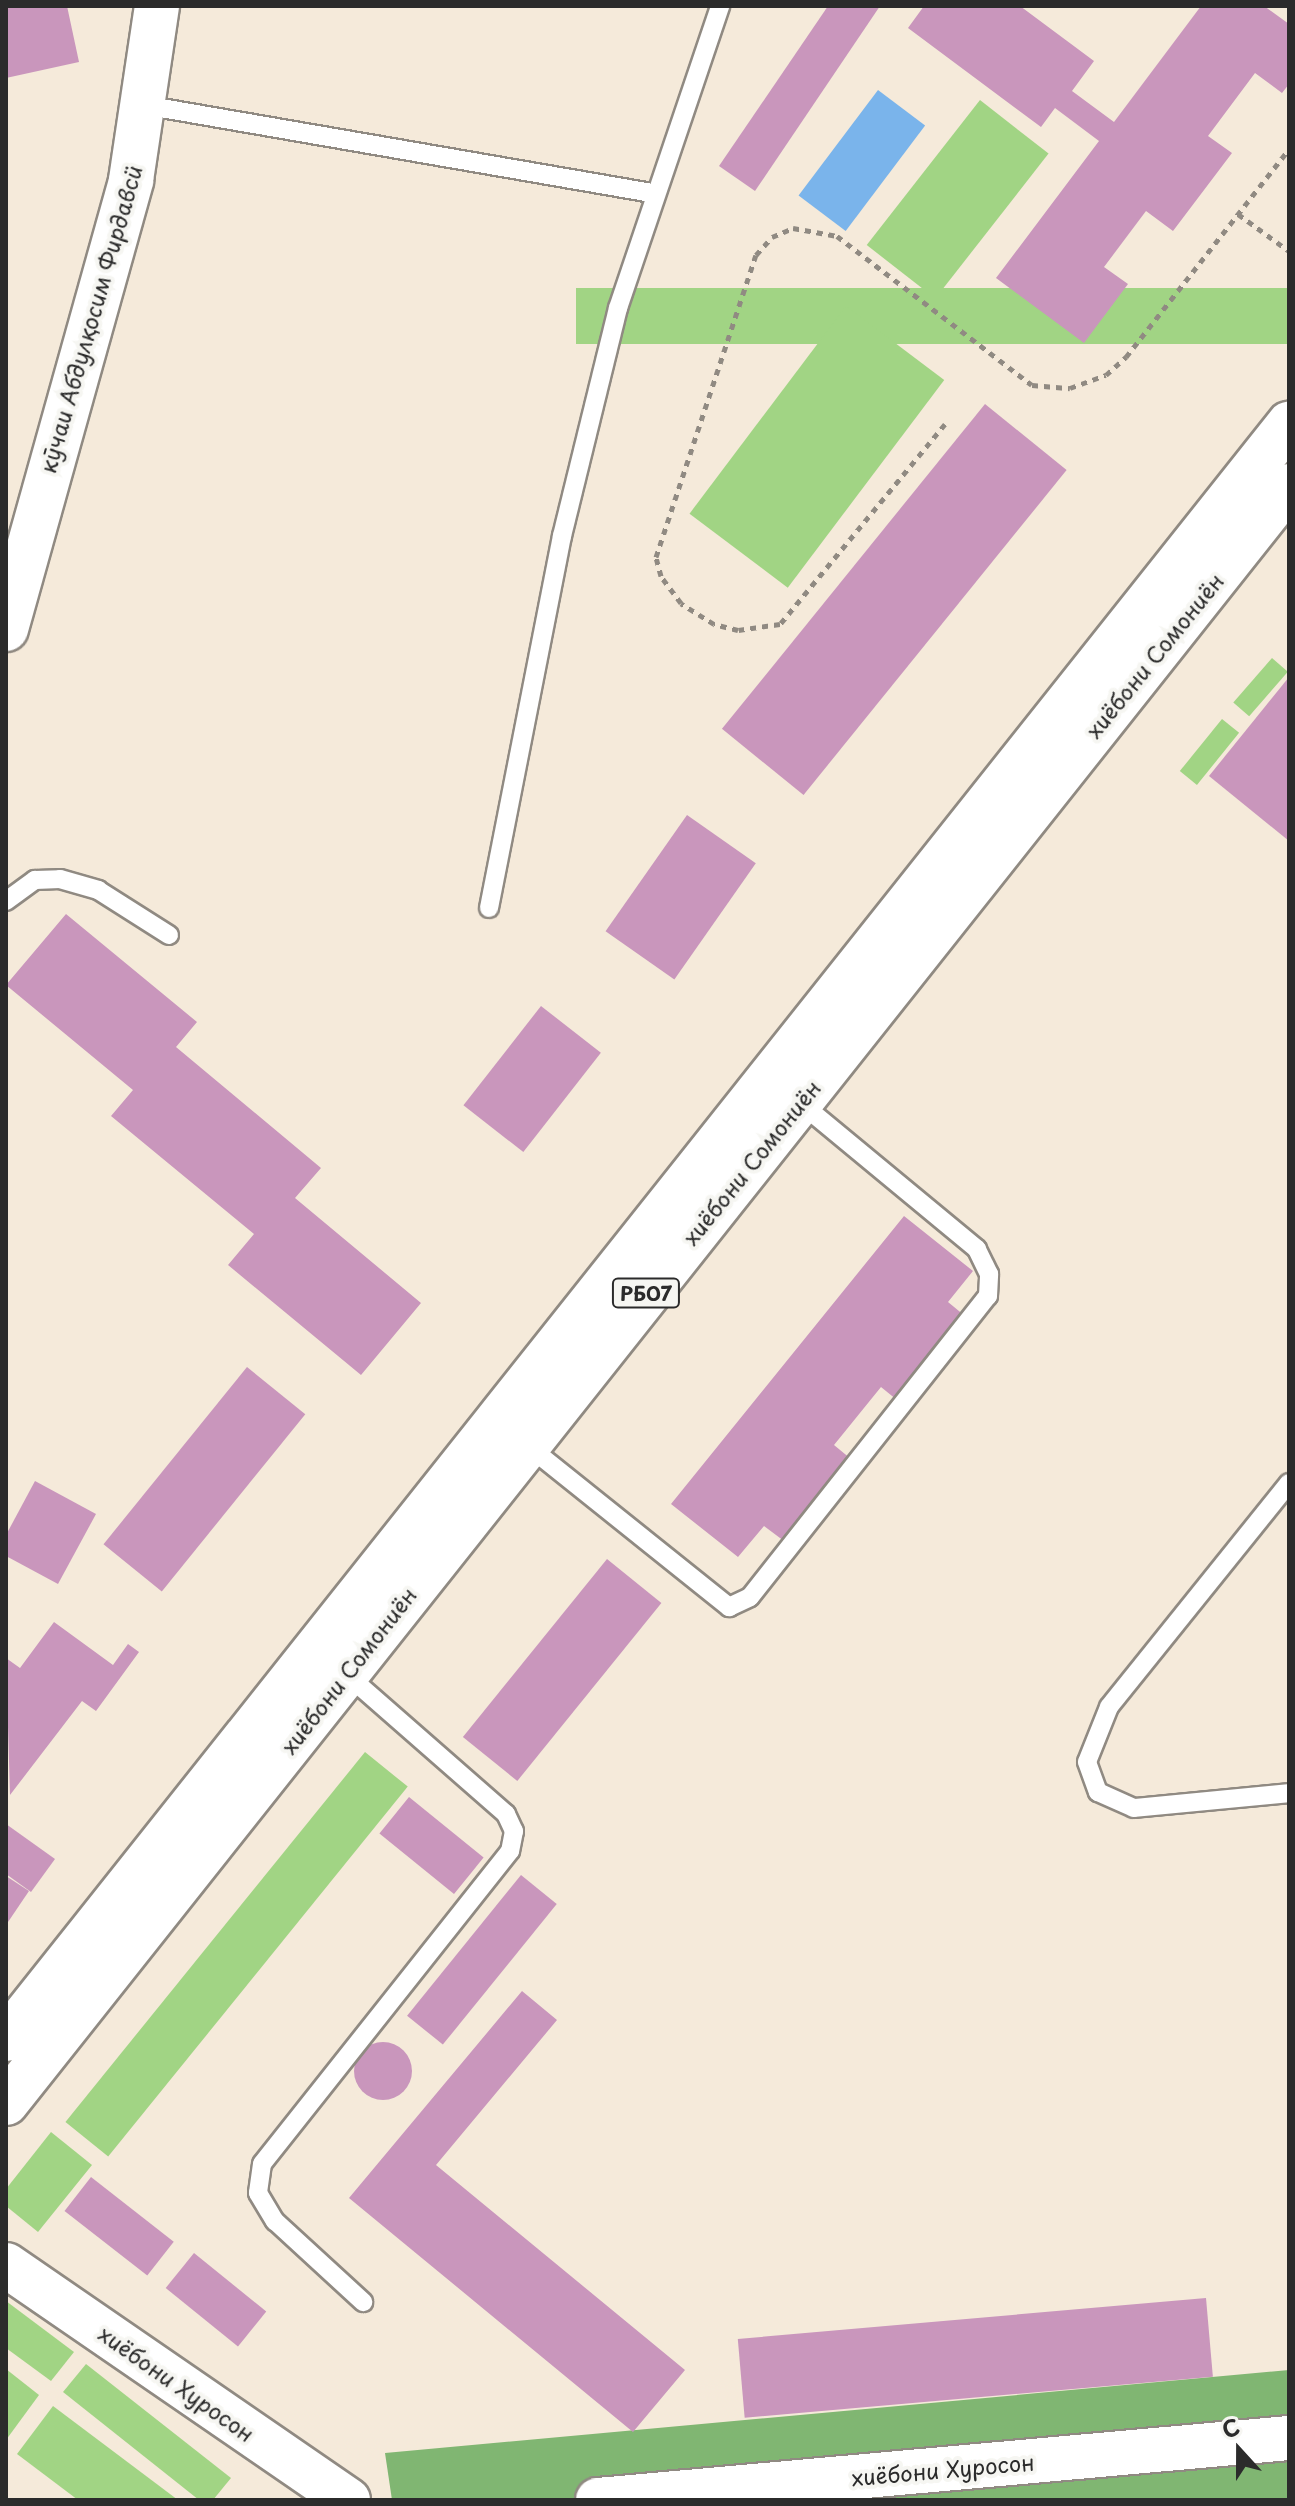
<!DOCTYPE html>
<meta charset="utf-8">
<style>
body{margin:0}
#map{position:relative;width:1295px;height:2506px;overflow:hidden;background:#f5eada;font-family:"Playpen Sans",sans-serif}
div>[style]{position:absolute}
.green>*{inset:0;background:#a1d484;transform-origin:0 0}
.forest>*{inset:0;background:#80b672}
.water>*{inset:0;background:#7ab4eb;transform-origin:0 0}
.building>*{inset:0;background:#c996bc;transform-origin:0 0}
.round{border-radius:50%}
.path>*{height:5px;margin-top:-2.5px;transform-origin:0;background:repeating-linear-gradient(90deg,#908a82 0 6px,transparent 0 12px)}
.roads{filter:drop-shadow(2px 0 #908a82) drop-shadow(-2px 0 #908a82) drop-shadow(0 2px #908a82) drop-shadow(0 -2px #908a82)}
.service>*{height:18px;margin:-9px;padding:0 9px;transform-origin:9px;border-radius:9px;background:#fff}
.tertiary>*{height:44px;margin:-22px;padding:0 22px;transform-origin:22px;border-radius:22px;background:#fff}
.trunk>*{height:44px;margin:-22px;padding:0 22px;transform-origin:22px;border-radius:22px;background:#fff}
span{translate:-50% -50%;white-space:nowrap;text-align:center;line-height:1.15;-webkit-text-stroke:8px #f6f6f2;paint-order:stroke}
.shield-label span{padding:2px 6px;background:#f6f6f2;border:2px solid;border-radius:6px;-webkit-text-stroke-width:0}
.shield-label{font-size:20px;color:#2b2b2b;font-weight:700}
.street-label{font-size:22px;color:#2b2b2b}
.frame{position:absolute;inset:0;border:8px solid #2b2b2b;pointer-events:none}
.north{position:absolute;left:1199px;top:2410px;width:80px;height:80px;-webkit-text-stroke:6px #f6f6f2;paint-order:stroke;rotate:339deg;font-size:22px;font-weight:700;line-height:32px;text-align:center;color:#2b2b2b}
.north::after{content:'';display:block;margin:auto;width:28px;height:36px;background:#2b2b2b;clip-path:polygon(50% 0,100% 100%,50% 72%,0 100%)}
</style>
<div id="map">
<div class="green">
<div style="left:980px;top:100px;width:87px;height:184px;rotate:38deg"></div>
<div style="left:1289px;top:288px;width:56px;height:713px;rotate:90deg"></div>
<div style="left:846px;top:306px;width:123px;height:260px;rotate:37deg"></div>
<div style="left:1272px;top:658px;width:21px;height:59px;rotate:41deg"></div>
<div style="left:1222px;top:719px;width:22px;height:67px;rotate:39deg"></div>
<div style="left:365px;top:1752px;width:55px;height:476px;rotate:39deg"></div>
<div style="clip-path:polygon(51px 2132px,92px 2165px,38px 2232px,6px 2206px,6px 2189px)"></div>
<div style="clip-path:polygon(6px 2301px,74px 2352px,51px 2381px,6px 2348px)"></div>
<div style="clip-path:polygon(86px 2364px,231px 2478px,213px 2500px,199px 2500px,63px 2392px)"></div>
<div style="clip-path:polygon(6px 2369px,39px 2395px,6px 2440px)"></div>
<div style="clip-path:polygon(53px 2406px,178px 2500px,78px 2500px,17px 2454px)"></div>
</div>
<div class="forest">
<div style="clip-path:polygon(1289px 2370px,1289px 2500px,392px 2500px,385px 2453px)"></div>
</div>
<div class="water">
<div style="left:878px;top:90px;width:59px;height:132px;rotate:37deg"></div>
</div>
<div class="building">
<div style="clip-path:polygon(6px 6px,67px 6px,79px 62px,6px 78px)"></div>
<div style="clip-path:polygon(828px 6px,880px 6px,755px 191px,719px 166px)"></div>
<div style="clip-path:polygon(924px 6px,1020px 6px,1094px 61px,1072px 91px,1114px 122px,1201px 6px,1264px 6px,1289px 24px,1289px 84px,1282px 93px,1255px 73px,1208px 136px,1232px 153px,1173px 231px,1146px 211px,1104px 267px,1128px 284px,1084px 343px,996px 278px,1099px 141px,1055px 108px,1041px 127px,908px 28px)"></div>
<div style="left:985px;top:404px;width:105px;height:418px;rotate:39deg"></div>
<div style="clip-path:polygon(1289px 677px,1289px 841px,1209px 776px)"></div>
<div style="left:687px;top:815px;width:84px;height:142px;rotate:35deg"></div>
<div style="clip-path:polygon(66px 914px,197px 1022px,176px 1047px,321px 1168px,295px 1198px,421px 1303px,361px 1375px,228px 1265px,254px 1234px,111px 1116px,133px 1090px,6px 985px)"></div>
<div style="left:541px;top:1006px;width:76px;height:126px;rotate:38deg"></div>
<div style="clip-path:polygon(904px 1216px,973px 1271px,948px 1302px,965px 1316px,897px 1400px,881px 1387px,834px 1445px,851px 1459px,784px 1541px,764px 1526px,738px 1557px,671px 1504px)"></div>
<div style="left:247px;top:1367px;width:75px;height:228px;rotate:39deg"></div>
<div style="clip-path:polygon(35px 1481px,96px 1514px,58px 1584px,6px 1556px,6px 1535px)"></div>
<div style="left:607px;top:1559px;width:70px;height:229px;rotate:39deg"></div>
<div style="clip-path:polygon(54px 1622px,113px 1665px,128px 1644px,139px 1652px,96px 1711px,82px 1701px,10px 1795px,6px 1658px,20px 1668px)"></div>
<div style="left:409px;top:1797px;width:96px;height:47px;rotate:39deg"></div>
<div style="clip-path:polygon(6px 1824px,55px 1859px,31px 1892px,6px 1874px)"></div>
<div style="left:521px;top:1875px;width:46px;height:181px;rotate:39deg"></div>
<div style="clip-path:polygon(6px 1876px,29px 1891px,6px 1925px)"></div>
<div style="clip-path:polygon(522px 1991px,557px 2020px,436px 2165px,685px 2370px,633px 2432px,349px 2198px)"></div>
<div class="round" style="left:354px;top:2042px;width:58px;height:58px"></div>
<div style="left:91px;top:2177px;width:105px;height:43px;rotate:38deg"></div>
<div style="left:194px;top:2253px;width:93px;height:45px;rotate:39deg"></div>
<div style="left:1206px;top:2298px;width:79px;height:470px;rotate:85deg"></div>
</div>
<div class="path">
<div style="left:1238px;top:214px;width:63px;rotate:36deg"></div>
<div style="left:945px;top:424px;width:259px;rotate:129.5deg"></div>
<div style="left:780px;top:624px;width:42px;rotate:171.9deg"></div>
<div style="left:738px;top:630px;width:25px;rotate:-166deg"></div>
<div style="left:714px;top:624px;width:39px;rotate:-148deg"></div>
<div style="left:681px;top:603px;width:34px;rotate:-127deg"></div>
<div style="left:661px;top:576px;width:20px;rotate:-105deg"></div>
<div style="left:656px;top:557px;width:318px;rotate:-71.7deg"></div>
<div style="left:756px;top:255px;width:24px;rotate:-48deg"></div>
<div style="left:772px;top:237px;width:23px;rotate:-23deg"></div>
<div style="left:793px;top:228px;width:45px;rotate:10.3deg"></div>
<div style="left:837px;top:236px;width:245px;rotate:37.4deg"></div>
<div style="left:1032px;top:385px;width:38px;rotate:5deg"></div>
<div style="left:1070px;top:388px;width:38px;rotate:-20deg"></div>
<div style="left:1106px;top:375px;width:27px;rotate:-42deg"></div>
<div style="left:1126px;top:357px;width:264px;rotate:-51.9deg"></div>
</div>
<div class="roads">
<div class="service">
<div style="left:144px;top:105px;width:516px;rotate:9.83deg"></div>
<div style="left:6px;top:901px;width:36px;rotate:-36deg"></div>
<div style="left:35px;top:880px;width:25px;rotate:-2deg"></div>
<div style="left:60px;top:879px;width:40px;rotate:16deg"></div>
<div style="left:98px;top:890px;width:84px;rotate:32.4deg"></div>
<div style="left:489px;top:908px;width:379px;rotate:-78.9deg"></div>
<div style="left:562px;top:536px;width:235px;rotate:-76.2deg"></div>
<div style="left:618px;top:308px;width:319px;rotate:-71.3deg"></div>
<div style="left:528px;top:1446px;width:258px;rotate:38.7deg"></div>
<div style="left:729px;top:1607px;width:23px;rotate:-25deg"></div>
<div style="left:750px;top:1597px;width:384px;rotate:-51.7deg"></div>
<div style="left:988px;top:1296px;width:22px;rotate:-87deg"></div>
<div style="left:989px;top:1274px;width:28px;rotate:-116deg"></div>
<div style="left:977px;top:1249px;width:231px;rotate:-140.4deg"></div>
<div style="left:1289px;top:1483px;width:287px;rotate:128.8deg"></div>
<div style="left:1109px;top:1707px;width:59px;rotate:111.8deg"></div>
<div style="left:1087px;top:1762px;width:32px;rotate:70deg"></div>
<div style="left:1098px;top:1792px;width:39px;rotate:24deg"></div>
<div style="left:1134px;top:1808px;width:156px;rotate:-5.5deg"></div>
<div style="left:345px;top:1673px;width:214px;rotate:41.2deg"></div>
<div style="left:506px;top:1814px;width:19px;rotate:65deg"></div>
<div style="left:514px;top:1831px;width:20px;rotate:101deg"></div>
<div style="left:510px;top:1851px;width:399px;rotate:128.4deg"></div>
<div style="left:262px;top:2164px;width:29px;rotate:98deg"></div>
<div style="left:258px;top:2193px;width:33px;rotate:59deg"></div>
<div style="left:275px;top:2221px;width:120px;rotate:42.6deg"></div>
</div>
<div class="tertiary">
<div style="left:6px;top:629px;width:466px;rotate:-74.4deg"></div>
<div style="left:131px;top:180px;width:176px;rotate:-81.5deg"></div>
<div style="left:6px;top:2265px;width:415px;rotate:34.5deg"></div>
<div style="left:598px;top:2500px;width:694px;rotate:-5.13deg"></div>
</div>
<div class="trunk">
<div style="left:6px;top:2039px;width:2063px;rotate:-51.54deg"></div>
<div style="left:6px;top:2103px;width:2064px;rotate:-51.57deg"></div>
</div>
</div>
<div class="shield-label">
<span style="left:646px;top:1293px">РБ07</span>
</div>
<div class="street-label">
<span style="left:90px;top:319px;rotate:-74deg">кӯчаи Абдулқосим Фирдавсӣ</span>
<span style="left:1154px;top:655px;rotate:-51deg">хиёбони Сомониён</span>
<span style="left:751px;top:1162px;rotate:-51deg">хиёбони Сомониён</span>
<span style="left:348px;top:1670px;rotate:-52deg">хиёбони Сомониён</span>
<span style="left:177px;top:2383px;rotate:35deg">хиёбони Хуросон</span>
<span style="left:943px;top:2469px;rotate:-5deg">хиёбони Хуросон</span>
</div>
<div class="frame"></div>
<div class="north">С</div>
</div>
